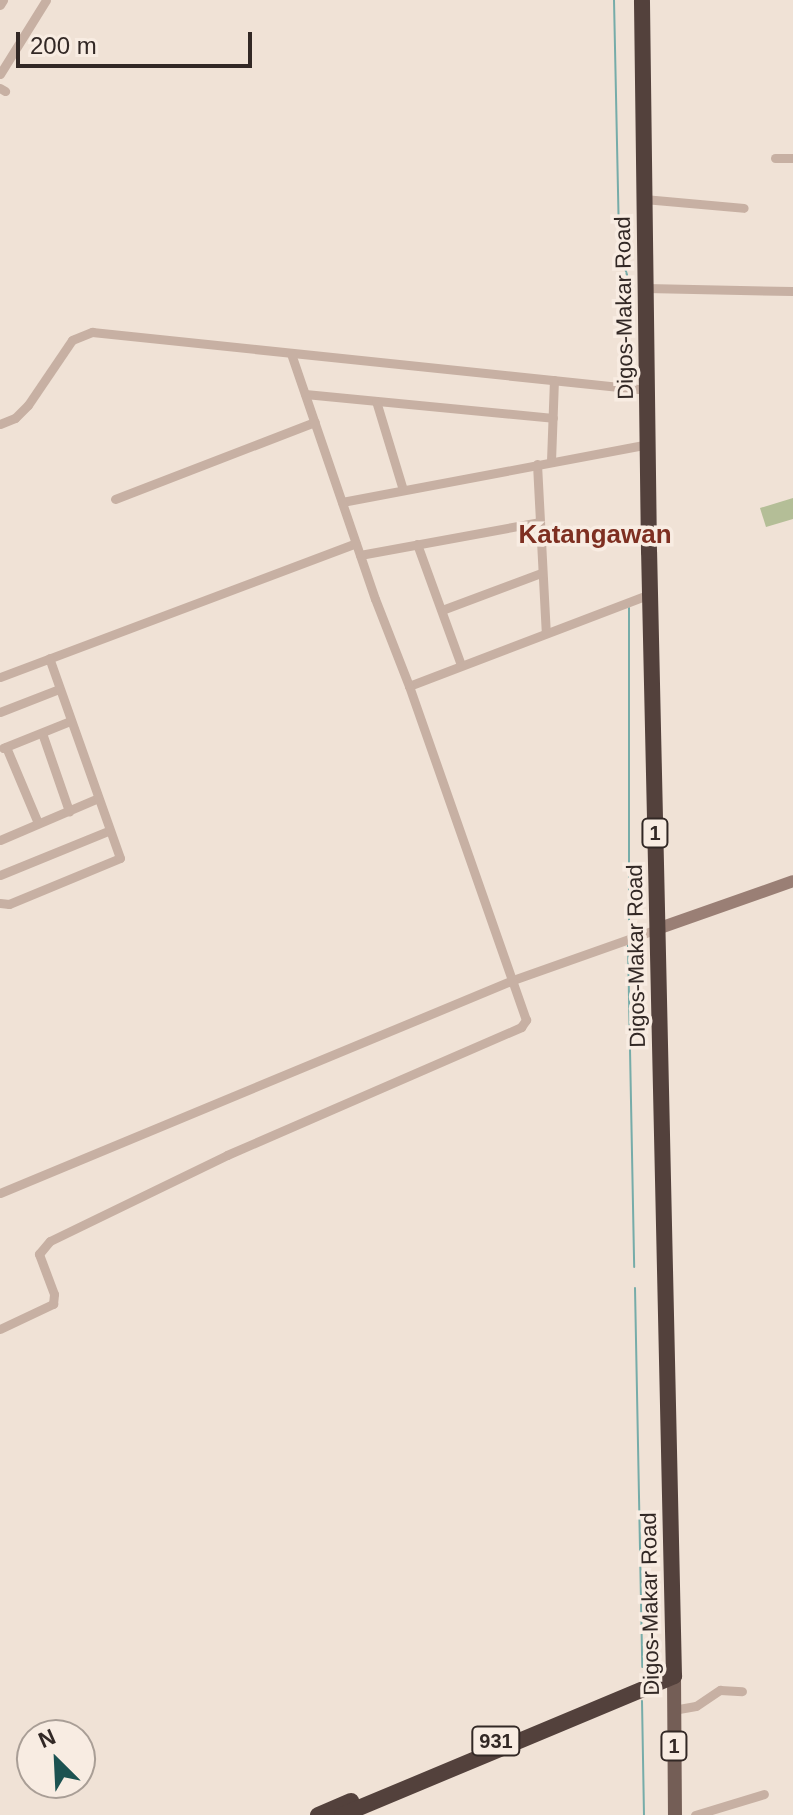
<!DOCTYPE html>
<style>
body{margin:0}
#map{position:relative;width:793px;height:1815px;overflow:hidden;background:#f0e2d6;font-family:Arial,sans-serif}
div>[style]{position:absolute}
.green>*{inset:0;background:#b4be97}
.stream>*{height:2px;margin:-1px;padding:0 1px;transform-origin:1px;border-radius:1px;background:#76aca9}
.street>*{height:9px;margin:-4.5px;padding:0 4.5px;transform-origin:4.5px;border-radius:4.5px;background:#c7b0a3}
.secondary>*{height:12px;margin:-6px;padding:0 6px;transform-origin:6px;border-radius:6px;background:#9a7f75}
.primary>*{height:14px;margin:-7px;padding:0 7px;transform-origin:7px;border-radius:7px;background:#745e56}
.highway>*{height:16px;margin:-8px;padding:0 8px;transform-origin:8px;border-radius:8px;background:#53413c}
span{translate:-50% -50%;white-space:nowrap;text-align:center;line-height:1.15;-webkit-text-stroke:7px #f8ece2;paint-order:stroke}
.shield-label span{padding:2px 6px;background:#f8ece2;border:2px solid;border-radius:6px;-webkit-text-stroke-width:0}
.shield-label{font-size:20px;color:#322825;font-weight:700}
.street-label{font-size:22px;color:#322825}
.quarter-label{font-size:26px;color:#7e2f21;font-weight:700}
.north{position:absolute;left:16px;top:1719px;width:80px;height:80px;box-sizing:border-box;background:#f8ece2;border:2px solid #a99e96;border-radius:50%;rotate:336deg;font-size:22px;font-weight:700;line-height:32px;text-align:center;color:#322825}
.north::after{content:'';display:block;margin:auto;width:28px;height:36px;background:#1c5251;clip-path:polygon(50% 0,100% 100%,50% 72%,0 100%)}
.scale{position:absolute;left:16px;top:32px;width:236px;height:36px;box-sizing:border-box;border:4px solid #322825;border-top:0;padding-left:10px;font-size:24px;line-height:28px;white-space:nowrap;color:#322825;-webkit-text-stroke:6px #f8ece2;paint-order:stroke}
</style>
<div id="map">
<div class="green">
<div style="clip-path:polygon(793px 498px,793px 519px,766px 527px,760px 508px)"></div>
</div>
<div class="stream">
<div style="left:614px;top:0;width:247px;rotate:88.8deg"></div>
<div style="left:619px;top:247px;width:29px;rotate:74deg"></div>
<div style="left:627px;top:275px;width:21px;rotate:90deg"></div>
<div style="left:629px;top:928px;width:320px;rotate:-90deg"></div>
<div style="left:628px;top:945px;width:322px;rotate:88.9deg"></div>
<div style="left:635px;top:1288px;width:379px;rotate:88.9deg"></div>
<div style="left:642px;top:1701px;width:114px;rotate:89deg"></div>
</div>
<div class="street">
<div style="left:0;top:5px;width:6px;rotate:-59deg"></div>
<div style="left:0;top:74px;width:87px;rotate:-58.1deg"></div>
<div style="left:0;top:88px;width:6px;rotate:31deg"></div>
<div style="left:775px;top:158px;width:18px"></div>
<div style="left:644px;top:199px;width:100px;rotate:5.1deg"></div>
<div style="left:646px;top:288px;width:147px;rotate:1.2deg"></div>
<div style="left:305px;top:394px;width:249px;rotate:5.5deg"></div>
<div style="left:376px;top:401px;width:93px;rotate:73.1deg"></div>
<div style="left:0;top:424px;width:16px;rotate:-22deg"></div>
<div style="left:15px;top:418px;width:18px;rotate:-45deg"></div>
<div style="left:28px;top:405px;width:78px;rotate:-55.9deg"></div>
<div style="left:72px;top:340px;width:22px;rotate:-22deg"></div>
<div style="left:92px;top:332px;width:559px;rotate:5.96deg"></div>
<div style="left:551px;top:461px;width:81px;rotate:-87.9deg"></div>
<div style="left:537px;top:464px;width:169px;rotate:87deg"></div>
<div style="left:115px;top:499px;width:214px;rotate:-21.1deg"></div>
<div style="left:342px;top:502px;width:311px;rotate:-10.7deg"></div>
<div style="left:417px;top:544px;width:129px;rotate:70deg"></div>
<div style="left:360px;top:555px;width:182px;rotate:-10.4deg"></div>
<div style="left:442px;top:610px;width:106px;rotate:-20.5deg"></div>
<div style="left:0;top:677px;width:380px;rotate:-20.6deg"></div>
<div style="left:409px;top:686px;width:258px;rotate:-20.9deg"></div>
<div style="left:0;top:712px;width:63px;rotate:-21.3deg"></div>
<div style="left:42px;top:733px;width:83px;rotate:70.9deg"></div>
<div style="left:6px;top:747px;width:82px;rotate:67.2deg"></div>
<div style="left:3px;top:748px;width:72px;rotate:-21.9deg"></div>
<div style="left:0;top:840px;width:104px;rotate:-23.1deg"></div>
<div style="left:0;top:875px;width:117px;rotate:-22.2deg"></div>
<div style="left:0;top:903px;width:9px;rotate:6deg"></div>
<div style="left:9px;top:904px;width:120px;rotate:-22.5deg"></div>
<div style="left:120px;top:858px;width:212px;rotate:-109.5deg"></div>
<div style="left:0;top:1193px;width:555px;rotate:-22.55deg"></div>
<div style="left:513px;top:980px;width:153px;rotate:-19.5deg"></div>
<div style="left:0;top:1329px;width:59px;rotate:-25.3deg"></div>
<div style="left:53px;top:1304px;width:10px;rotate:-84deg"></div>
<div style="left:54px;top:1294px;width:43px;rotate:-110.6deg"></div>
<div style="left:39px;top:1254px;width:17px;rotate:-50deg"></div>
<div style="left:50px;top:1241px;width:197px;rotate:-25.9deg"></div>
<div style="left:227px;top:1155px;width:321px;rotate:-23.5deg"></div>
<div style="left:521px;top:1027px;width:9px;rotate:-54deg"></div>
<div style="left:526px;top:1020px;width:354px;rotate:-109.3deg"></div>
<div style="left:409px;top:686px;width:93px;rotate:-111.3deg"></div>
<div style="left:375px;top:599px;width:260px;rotate:-108.9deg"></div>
<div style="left:673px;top:1710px;width:23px;rotate:-10deg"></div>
<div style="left:696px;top:1706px;width:29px;rotate:-34deg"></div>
<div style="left:720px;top:1690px;width:22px;rotate:3deg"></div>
<div style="left:695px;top:1815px;width:72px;rotate:-16.9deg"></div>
</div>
<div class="secondary">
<div style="left:657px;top:929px;width:144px;rotate:-19.4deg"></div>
</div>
<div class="primary">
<div style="left:674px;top:1676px;width:139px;rotate:89.6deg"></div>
</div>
<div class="highway">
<div style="left:318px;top:1815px;width:36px;rotate:-23deg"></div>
<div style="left:342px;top:1815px;width:360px;rotate:-22.7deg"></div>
<div style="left:674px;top:1676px;width:1124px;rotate:-91.27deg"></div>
<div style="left:649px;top:552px;width:552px;rotate:-90.73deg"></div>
</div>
<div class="shield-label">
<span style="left:655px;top:833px">1</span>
<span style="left:496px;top:1741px">931</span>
<span style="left:674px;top:1746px">1</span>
</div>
<div class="street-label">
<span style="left:624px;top:308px;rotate:-91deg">Digos-Makar Road</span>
<span style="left:636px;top:956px;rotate:-91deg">Digos-Makar Road</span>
<span style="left:650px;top:1604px;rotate:-91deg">Digos-Makar Road</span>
</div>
<div class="quarter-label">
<span style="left:595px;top:535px">Katangawan</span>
</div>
<div class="north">N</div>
<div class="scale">200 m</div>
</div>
